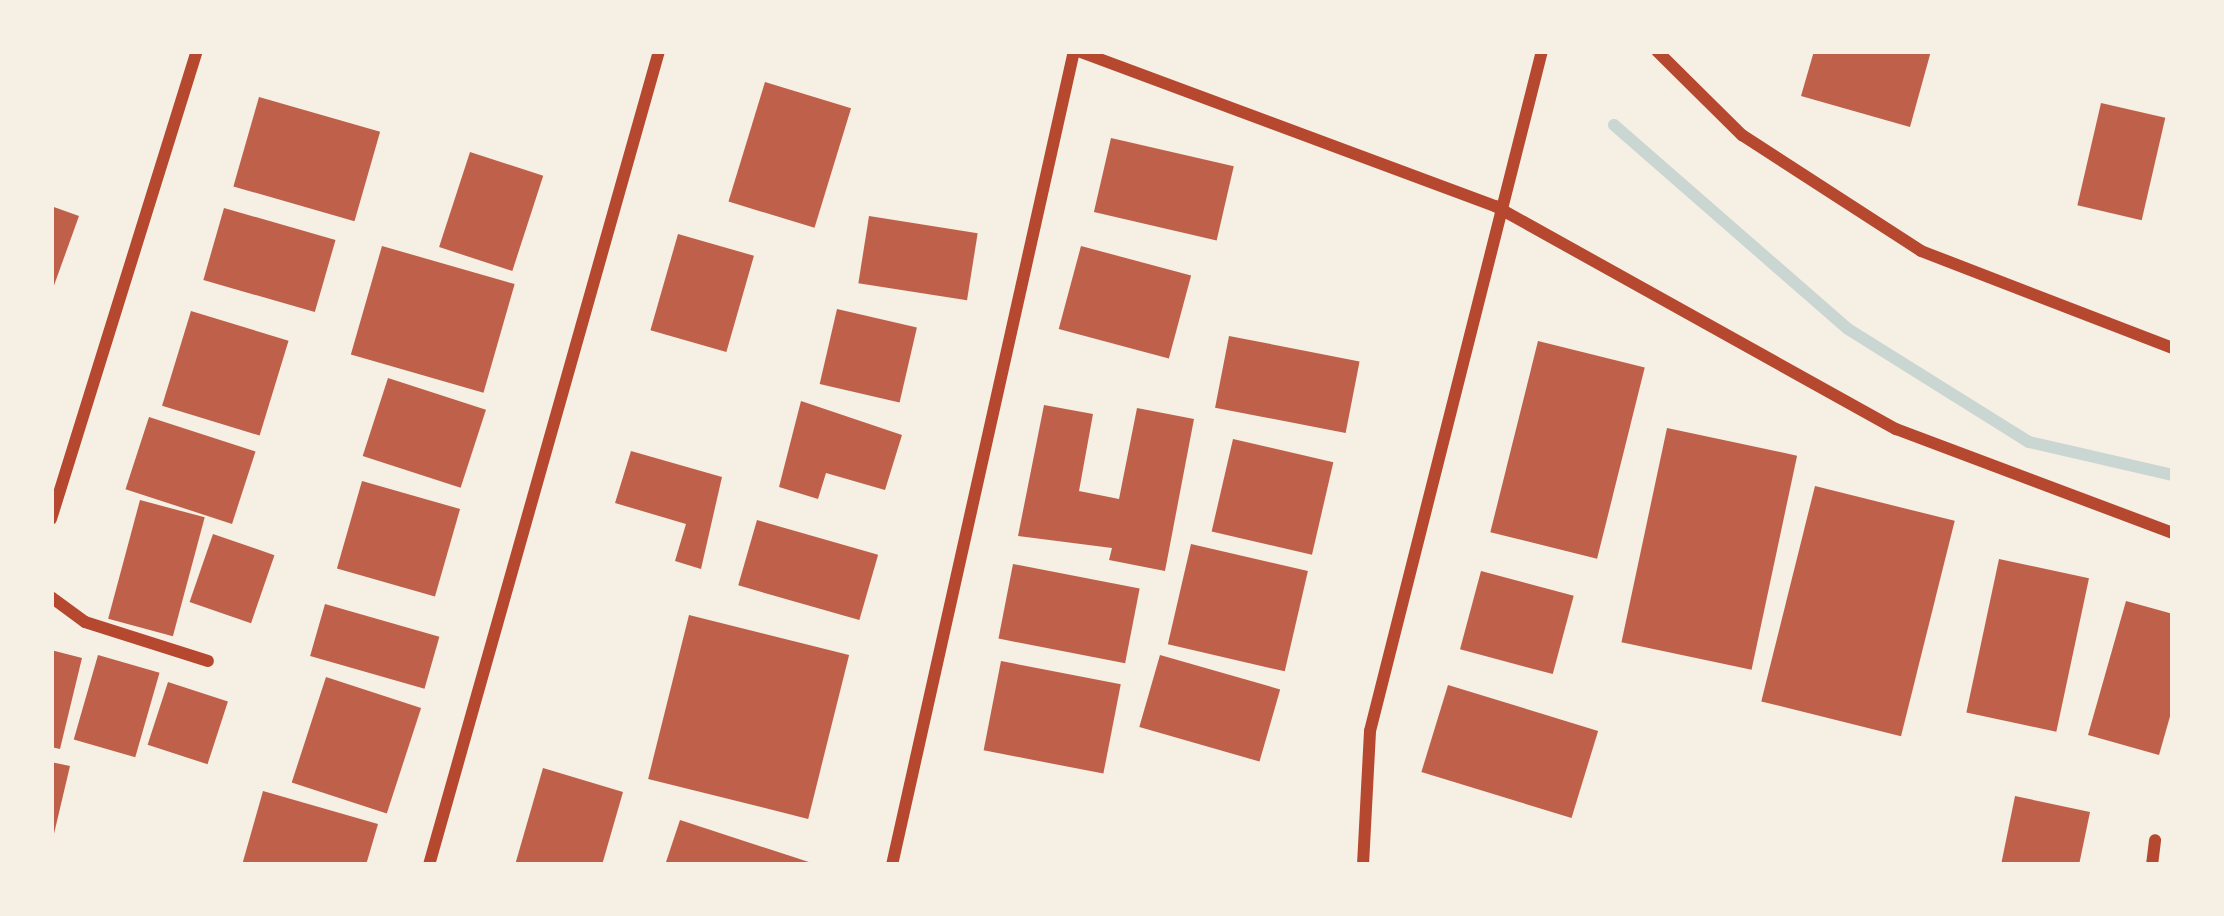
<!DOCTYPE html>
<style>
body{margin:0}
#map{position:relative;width:2224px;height:916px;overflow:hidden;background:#f6efe4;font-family:"Roboto Condensed",sans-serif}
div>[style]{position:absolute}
.stream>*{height:12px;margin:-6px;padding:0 6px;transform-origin:6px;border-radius:6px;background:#c9d6d2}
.building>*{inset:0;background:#bf614a;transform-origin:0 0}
.minor>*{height:12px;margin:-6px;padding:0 6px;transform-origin:6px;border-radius:6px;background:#b5482f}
span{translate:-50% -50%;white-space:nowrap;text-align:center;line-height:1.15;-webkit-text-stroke:9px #f6efe4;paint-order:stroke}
.frame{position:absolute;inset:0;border:54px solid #f6efe4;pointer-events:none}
</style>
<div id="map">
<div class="stream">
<div style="left:1614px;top:125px;width:310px;rotate:41.1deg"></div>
<div style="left:1848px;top:329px;width:213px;rotate:32deg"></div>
<div style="left:2029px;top:442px;width:148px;rotate:12.9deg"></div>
</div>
<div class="building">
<div style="clip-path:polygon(1814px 51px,1931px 51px,1910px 127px,1801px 96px)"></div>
<div style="left:765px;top:82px;width:90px;height:125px;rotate:17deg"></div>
<div style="left:259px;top:97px;width:126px;height:93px;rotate:16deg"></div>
<div style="left:2101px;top:103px;width:66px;height:105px;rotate:13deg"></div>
<div style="left:1111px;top:138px;width:126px;height:76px;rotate:13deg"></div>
<div style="left:470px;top:152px;width:77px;height:100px;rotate:18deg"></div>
<div style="clip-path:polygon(51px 206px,79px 216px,52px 291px,51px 291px)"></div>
<div style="left:224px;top:208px;width:116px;height:75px;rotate:16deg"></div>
<div style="left:869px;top:216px;width:110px;height:68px;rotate:9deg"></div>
<div style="left:678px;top:234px;width:79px;height:100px;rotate:16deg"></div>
<div style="left:382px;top:246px;width:138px;height:113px;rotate:16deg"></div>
<div style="left:1081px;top:246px;width:114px;height:86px;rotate:15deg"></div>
<div style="left:837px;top:309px;width:82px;height:77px;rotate:13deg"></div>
<div style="left:191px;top:311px;width:102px;height:99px;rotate:17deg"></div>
<div style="left:1229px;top:336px;width:133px;height:73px;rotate:11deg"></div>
<div style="left:1538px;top:341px;width:110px;height:197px;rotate:14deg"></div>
<div style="left:388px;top:378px;width:103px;height:82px;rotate:18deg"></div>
<div style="clip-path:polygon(801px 401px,902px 435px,885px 490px,826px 473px,818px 499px,779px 487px)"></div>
<div style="clip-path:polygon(1044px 405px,1093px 414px,1079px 491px,1119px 499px,1137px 408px,1194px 419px,1165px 571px,1109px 560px,1112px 548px,1018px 536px)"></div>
<div style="left:149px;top:417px;width:112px;height:76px;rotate:18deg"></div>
<div style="left:1667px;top:428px;width:133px;height:219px;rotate:12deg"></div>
<div style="left:1233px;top:439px;width:103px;height:95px;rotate:13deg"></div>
<div style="clip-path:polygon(631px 451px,722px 477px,701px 569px,675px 561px,686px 524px,615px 503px)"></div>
<div style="left:362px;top:481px;width:102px;height:91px;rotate:16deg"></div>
<div style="left:1815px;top:486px;width:144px;height:222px;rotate:14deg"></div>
<div style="left:140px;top:500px;width:67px;height:123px;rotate:15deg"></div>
<div style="left:757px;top:520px;width:126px;height:68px;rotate:16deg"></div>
<div style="left:213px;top:534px;width:65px;height:72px;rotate:19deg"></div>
<div style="left:1191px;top:544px;width:120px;height:103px;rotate:13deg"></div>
<div style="left:1999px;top:559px;width:92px;height:157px;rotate:12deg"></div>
<div style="left:1013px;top:564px;width:129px;height:76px;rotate:11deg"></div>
<div style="left:1481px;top:571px;width:96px;height:81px;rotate:15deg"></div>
<div style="clip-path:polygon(2126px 601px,2173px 614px,2173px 706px,2159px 755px,2088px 735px)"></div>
<div style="left:325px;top:604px;width:119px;height:54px;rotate:16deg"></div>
<div style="left:689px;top:615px;width:165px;height:169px;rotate:14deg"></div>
<div style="clip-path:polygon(51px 650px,82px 658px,60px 749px,51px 747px)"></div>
<div style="left:98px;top:655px;width:64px;height:88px;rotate:16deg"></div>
<div style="left:1160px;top:655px;width:125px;height:75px;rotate:16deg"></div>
<div style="left:1001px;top:661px;width:122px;height:91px;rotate:11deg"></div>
<div style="left:326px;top:677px;width:100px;height:111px;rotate:18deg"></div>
<div style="left:168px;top:682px;width:63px;height:66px;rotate:18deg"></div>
<div style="left:1448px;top:685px;width:157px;height:91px;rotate:17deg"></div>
<div style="clip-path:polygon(51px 762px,70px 766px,53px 838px,51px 838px)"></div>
<div style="clip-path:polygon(543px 768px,623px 792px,602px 865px,515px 865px)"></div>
<div style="clip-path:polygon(263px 791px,378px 824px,366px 865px,242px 865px)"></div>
<div style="clip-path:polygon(2015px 796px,2090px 812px,2079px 865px,2001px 865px)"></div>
<div style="clip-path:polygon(680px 820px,815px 864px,815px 865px,665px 865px)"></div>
</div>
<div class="minor">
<div style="left:1078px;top:51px;width:445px;rotate:20.4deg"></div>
<div style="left:1495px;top:206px;width:459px;rotate:29.1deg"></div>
<div style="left:1896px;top:429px;width:296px;rotate:20.6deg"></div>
<div style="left:1657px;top:51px;width:120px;rotate:44.7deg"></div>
<div style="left:1742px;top:135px;width:213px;rotate:32.9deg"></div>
<div style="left:1921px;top:251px;width:270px;rotate:21.1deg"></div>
<div style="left:51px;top:519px;width:490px;rotate:-72.7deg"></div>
<div style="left:51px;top:597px;width:42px;rotate:36.3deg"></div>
<div style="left:85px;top:622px;width:129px;rotate:17.6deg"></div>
<div style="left:429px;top:865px;width:846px;rotate:-74.22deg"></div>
<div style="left:892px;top:865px;width:834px;rotate:-77.4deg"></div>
<div style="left:1363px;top:865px;width:134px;rotate:-87deg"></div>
<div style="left:1370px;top:731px;width:701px;rotate:-75.81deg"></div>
<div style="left:2152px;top:865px;width:25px;rotate:-83deg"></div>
</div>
<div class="frame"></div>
</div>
